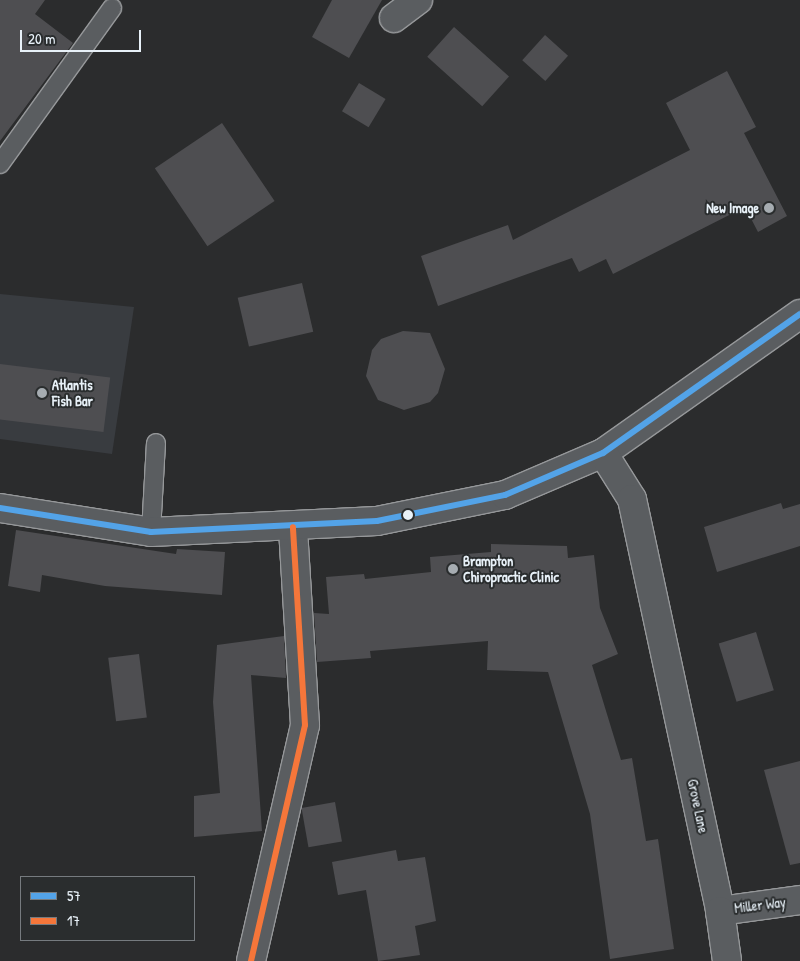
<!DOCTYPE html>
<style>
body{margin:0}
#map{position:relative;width:800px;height:961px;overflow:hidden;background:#2b2c2d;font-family:"Patrick Hand",sans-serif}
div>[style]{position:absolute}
.built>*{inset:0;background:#393c40}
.building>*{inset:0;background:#4e4e51;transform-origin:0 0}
.roads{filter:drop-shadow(1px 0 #96989a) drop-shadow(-1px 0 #96989a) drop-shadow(0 1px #96989a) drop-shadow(0 -1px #96989a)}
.lane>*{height:18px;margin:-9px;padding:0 9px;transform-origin:9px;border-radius:9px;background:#5a5d60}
.street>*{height:28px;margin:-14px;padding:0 14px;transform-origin:14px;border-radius:14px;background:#5a5d60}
.secondary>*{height:28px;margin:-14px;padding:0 14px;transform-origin:14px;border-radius:14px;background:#5a5d60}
.bus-1>*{height:6px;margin:-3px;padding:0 3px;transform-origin:3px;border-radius:3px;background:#53a3e8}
.bus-2>*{height:6px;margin:-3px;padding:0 3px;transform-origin:3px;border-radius:3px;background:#f5763a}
.dots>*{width:14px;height:14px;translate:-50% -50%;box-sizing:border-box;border:2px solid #2a2d2e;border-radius:50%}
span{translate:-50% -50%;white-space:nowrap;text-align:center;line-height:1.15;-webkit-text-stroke:4px #2a2d2e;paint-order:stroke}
.poi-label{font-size:14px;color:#e8f1f8;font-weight:700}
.right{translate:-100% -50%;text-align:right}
.left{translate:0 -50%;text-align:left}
.street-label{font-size:14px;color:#e8f1f8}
.legend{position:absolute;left:20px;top:876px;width:175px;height:65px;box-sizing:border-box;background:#2a2d2e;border:1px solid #767b7f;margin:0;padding:6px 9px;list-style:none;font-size:15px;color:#e8f1f8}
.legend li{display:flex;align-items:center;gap:10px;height:25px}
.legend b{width:25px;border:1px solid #767b7f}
.scale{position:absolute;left:20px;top:30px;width:121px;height:22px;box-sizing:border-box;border:2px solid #e8f1f8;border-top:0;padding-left:6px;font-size:15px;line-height:18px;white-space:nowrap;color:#e8f1f8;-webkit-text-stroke:4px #2a2d2e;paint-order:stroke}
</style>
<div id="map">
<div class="built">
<div style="clip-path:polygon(0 294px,134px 307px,112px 454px,0 439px)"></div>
</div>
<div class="building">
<div style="clip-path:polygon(0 0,45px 0,35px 14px,73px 43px,0 141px)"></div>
<div style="clip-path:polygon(332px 0,382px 0,349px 58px,312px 37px)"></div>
<div style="left:454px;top:27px;width:74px;height:40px;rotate:42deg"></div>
<div style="left:545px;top:35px;width:31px;height:34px;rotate:42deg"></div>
<div style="clip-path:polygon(727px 71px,756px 127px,744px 133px,787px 216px,758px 232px,745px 207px,613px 274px,606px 259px,579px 272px,572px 258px,438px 306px,421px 256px,508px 225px,513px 240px,690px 150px,666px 103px)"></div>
<div style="left:359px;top:83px;width:31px;height:33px;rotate:31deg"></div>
<div style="left:222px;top:123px;width:94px;height:81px;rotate:56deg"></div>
<div style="left:302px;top:283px;width:50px;height:66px;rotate:77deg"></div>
<div style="clip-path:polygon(403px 331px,430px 333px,445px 369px,438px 393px,430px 402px,404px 410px,378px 400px,366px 376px,372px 350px,381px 339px)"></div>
<div style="left:0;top:364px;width:111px;height:55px;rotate:7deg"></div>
<div style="clip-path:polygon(781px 503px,783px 509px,800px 504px,800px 546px,717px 572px,704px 527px)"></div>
<div style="clip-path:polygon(16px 530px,176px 554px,177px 549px,225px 552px,222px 595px,105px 586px,42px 575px,40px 592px,8px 586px)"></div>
<div style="clip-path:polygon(491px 544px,567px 546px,568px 558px,594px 555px,600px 608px,618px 654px,592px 665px,621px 760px,632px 758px,646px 841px,658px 839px,674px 949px,610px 959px,590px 814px,548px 672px,487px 670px,488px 641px,370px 651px,371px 658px,317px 662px,314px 613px,329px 614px,326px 577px,364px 574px,365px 579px,431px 572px,430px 557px,491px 552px)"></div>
<div style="left:756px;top:632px;width:61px;height:39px;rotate:73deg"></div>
<div style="clip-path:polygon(284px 636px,286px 678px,251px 675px,262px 831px,194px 837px,194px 796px,220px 793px,213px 702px,217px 645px)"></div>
<div style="left:139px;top:654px;width:64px;height:31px;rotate:83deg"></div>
<div style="clip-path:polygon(800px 761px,800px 863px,790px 865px,764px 770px)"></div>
<div style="left:335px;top:802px;width:40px;height:34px;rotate:80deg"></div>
<div style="clip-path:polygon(396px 850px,398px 861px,425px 857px,436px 921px,415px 926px,420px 955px,378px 961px,366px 890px,338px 895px,332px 862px)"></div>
</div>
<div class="roads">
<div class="lane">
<div style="left:0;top:164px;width:192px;rotate:-54.3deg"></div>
<div style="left:151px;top:532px;width:89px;rotate:-86.8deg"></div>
</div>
<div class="street">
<div style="left:394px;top:18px;width:30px;rotate:-37deg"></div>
<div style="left:603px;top:453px;width:241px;rotate:-35.2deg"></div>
<div style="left:720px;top:911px;width:81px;rotate:-7.8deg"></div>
<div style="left:251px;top:961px;width:242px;rotate:-77.1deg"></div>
<div style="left:305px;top:725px;width:198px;rotate:-93.5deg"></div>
</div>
<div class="secondary">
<div style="left:0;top:508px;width:153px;rotate:9deg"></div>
<div style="left:151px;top:532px;width:226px;rotate:-2.8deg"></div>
<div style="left:377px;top:521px;width:131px;rotate:-11.5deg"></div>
<div style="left:505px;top:495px;width:107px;rotate:-23.2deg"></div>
<div style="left:603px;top:453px;width:54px;rotate:57.8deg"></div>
<div style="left:632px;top:499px;width:421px;rotate:77.9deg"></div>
<div style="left:720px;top:911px;width:50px;rotate:82deg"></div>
</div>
</div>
<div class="bus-1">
<div style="left:0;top:508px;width:153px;rotate:9deg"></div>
<div style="left:151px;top:532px;width:226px;rotate:-2.8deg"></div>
<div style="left:377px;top:521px;width:131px;rotate:-11.5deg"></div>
<div style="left:505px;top:495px;width:107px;rotate:-23.2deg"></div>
<div style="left:603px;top:453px;width:241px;rotate:-35.2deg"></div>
</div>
<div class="bus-2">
<div style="left:251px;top:961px;width:242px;rotate:-77.1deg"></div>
<div style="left:305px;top:725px;width:198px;rotate:-93.5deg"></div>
</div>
<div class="dots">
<div style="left:769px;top:208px;background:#a6acb1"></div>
<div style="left:42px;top:393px;background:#a6acb1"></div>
<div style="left:408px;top:515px;background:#e8f1f8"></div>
<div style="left:453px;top:569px;background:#a6acb1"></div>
</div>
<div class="poi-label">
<span class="right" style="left:759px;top:208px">New Image</span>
<span class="left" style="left:52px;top:393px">Atlantis<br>Fish Bar</span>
<span class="left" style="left:463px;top:569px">Brampton<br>Chiropractic Clinic</span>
</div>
<div class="street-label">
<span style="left:698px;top:806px;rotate:78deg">Grove Lane</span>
<span style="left:760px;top:905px;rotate:-7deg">Miller Way</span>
</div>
<ul class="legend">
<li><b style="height:6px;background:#53a3e8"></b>57</li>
<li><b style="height:6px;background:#f5763a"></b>17</li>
</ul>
<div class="scale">20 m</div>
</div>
